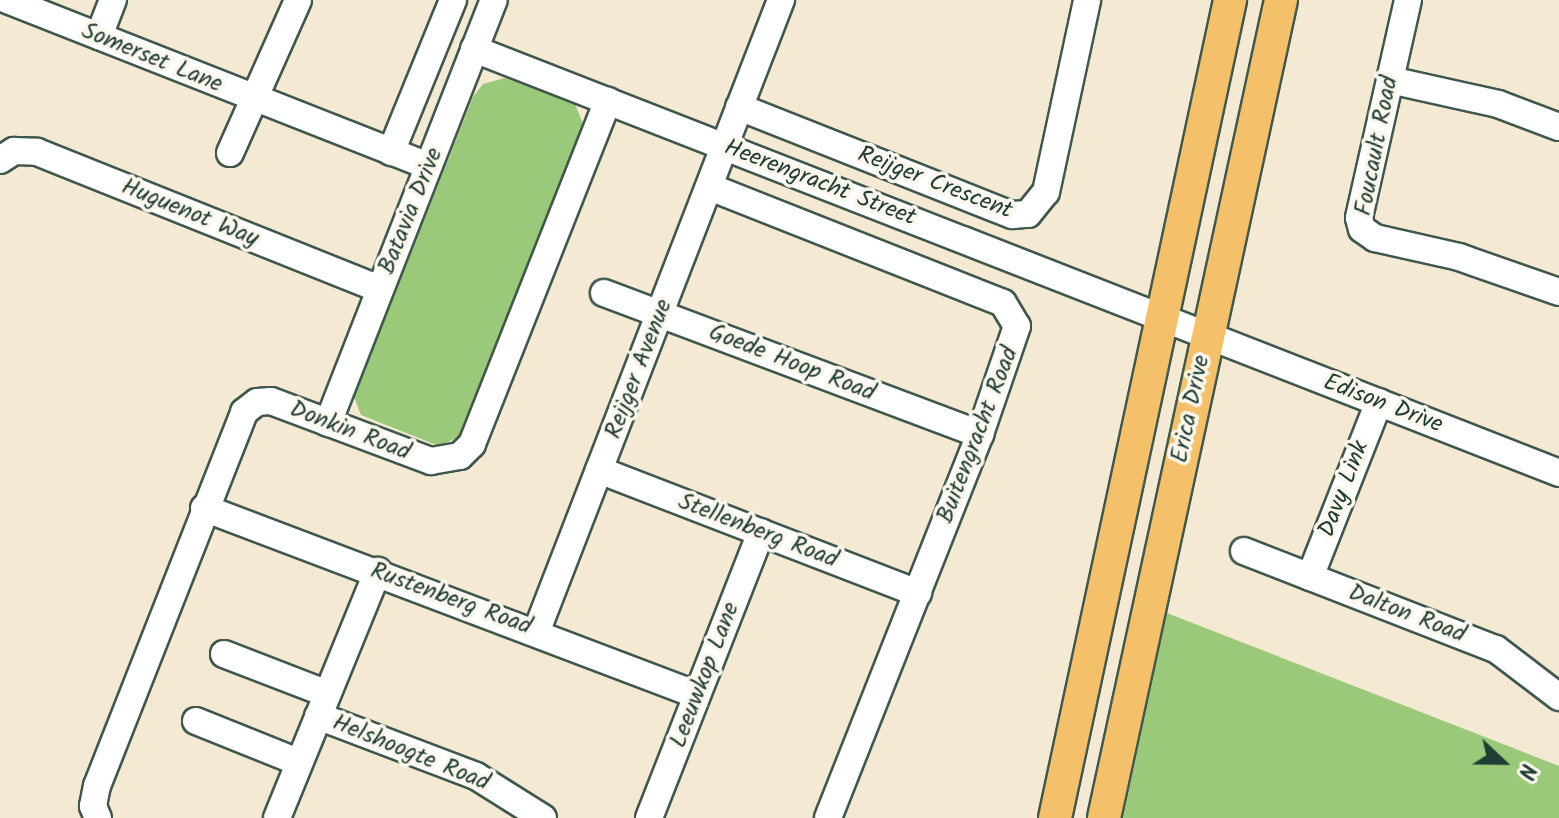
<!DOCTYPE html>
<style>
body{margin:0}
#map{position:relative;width:1559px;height:818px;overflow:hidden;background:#f4ead3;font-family:Kalam,sans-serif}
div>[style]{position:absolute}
.green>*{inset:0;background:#9aca79}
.roads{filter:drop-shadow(2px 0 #3f574c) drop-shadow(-2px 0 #3f574c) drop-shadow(0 2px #3f574c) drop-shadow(0 -2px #3f574c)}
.minor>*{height:26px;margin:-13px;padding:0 13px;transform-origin:13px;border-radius:13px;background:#fff}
.major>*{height:32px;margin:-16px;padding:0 16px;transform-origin:16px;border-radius:16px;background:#f4c16a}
span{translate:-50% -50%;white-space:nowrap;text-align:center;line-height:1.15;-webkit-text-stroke:7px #fbf7ec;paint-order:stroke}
.street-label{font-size:24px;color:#1f3d34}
.north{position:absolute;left:1463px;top:722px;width:80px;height:80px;-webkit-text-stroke:6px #fbf7ec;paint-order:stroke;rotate:112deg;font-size:22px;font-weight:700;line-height:32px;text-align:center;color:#1f3d34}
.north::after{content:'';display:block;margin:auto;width:28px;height:36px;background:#1f3d34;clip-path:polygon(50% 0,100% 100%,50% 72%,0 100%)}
</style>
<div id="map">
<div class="green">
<div style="clip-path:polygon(505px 78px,575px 104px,584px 126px,463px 435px,439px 446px,361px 415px,354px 397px,473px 97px,483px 84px)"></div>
<div style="clip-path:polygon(1167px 613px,1559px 766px,1559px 818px,1123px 818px)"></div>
</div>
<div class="roads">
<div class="minor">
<div style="left:7px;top:0;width:453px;rotate:21.5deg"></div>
<div style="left:1408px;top:0;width:223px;rotate:102.7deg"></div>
<div style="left:1359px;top:218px;width:11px;rotate:75deg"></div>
<div style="left:1362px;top:229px;width:16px;rotate:35deg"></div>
<div style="left:1375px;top:238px;width:86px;rotate:12.7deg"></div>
<div style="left:1459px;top:257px;width:106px;rotate:19.3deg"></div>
<div style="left:99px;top:36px;width:39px;rotate:-69deg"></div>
<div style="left:474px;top:49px;width:1165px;rotate:21.34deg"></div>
<div style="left:1390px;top:80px;width:111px;rotate:12.5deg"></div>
<div style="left:1498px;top:104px;width:65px;rotate:20.7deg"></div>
<div style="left:739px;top:107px;width:294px;rotate:21.6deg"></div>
<div style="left:1012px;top:215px;width:16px;rotate:-4deg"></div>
<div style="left:1028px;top:214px;width:28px;rotate:-51deg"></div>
<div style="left:1046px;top:192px;width:196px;rotate:-77.9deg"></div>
<div style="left:391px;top:152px;width:164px;rotate:-67.8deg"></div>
<div style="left:230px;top:153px;width:167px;rotate:-66deg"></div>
<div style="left:0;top:160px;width:17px;rotate:-33deg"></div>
<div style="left:14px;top:151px;width:23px;rotate:2deg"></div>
<div style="left:37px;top:152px;width:369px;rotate:21.8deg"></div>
<div style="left:710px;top:187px;width:315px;rotate:21.6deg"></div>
<div style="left:1003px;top:303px;width:27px;rotate:59deg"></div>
<div style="left:1017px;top:326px;width:114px;rotate:108.9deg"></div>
<div style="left:980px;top:434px;width:413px;rotate:111.6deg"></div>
<div style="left:604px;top:293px;width:402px;rotate:20.6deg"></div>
<div style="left:328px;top:423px;width:454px;rotate:-68.6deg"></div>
<div style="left:599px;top:470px;width:342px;rotate:21.1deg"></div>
<div style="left:204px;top:508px;width:527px;rotate:20.77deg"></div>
<div style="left:1244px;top:551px;width:270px;rotate:21.3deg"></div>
<div style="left:1496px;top:649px;width:79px;rotate:37.3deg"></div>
<div style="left:1310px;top:577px;width:188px;rotate:-68.5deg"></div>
<div style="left:537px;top:630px;width:676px;rotate:-68.83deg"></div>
<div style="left:224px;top:654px;width:108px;rotate:21.1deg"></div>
<div style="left:318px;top:716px;width:169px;rotate:20.8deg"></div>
<div style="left:476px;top:776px;width:79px;rotate:32.1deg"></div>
<div style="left:196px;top:721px;width:110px;rotate:21.9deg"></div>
<div style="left:98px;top:818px;width:13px;rotate:-113deg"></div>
<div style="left:93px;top:806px;width:20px;rotate:-79deg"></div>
<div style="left:97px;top:786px;width:402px;rotate:-68.5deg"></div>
<div style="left:244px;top:412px;width:16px;rotate:-38deg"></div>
<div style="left:257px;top:402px;width:14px;rotate:-4deg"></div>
<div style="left:271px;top:401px;width:171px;rotate:20.6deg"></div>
<div style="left:431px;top:461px;width:29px;rotate:-10deg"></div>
<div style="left:460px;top:456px;width:17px;rotate:-45deg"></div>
<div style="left:472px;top:444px;width:369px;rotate:-68.4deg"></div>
<div style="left:277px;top:818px;width:267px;rotate:-67.8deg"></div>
<div style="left:649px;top:818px;width:307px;rotate:-68.6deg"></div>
</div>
<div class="major">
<div style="left:1055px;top:818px;width:837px;rotate:-77.92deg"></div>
<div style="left:1104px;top:818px;width:837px;rotate:-77.79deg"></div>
</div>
</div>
<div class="street-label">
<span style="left:152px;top:58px;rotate:22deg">Somerset Lane</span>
<span style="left:1377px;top:146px;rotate:-79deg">Foucault Road</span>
<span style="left:820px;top:183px;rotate:21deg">Heerengracht Street</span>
<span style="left:935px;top:183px;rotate:21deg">Reijger Crescent</span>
<span style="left:411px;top:211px;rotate:-68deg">Batavia Drive</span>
<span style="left:190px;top:213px;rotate:22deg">Huguenot Way</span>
<span style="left:792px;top:363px;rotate:21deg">Goede Hoop Road</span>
<span style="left:639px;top:369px;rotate:-69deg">Reijger Avenue</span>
<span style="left:1383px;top:404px;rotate:21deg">Edison Drive</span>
<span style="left:1191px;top:409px;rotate:-78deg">Erica Drive</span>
<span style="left:350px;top:431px;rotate:21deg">Donkin Road</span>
<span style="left:978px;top:435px;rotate:-69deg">Buitengracht Road</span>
<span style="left:1344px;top:489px;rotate:-69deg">Davy Link</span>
<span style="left:758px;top:531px;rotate:21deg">Stellenberg Road</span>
<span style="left:451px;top:599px;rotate:20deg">Rustenberg Road</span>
<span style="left:1407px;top:614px;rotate:21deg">Dalton Road</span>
<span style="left:705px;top:675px;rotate:-69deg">Leeuwkop Lane</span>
<span style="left:411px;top:753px;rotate:22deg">Helshoogte Road</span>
</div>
<div class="north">N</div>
</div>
